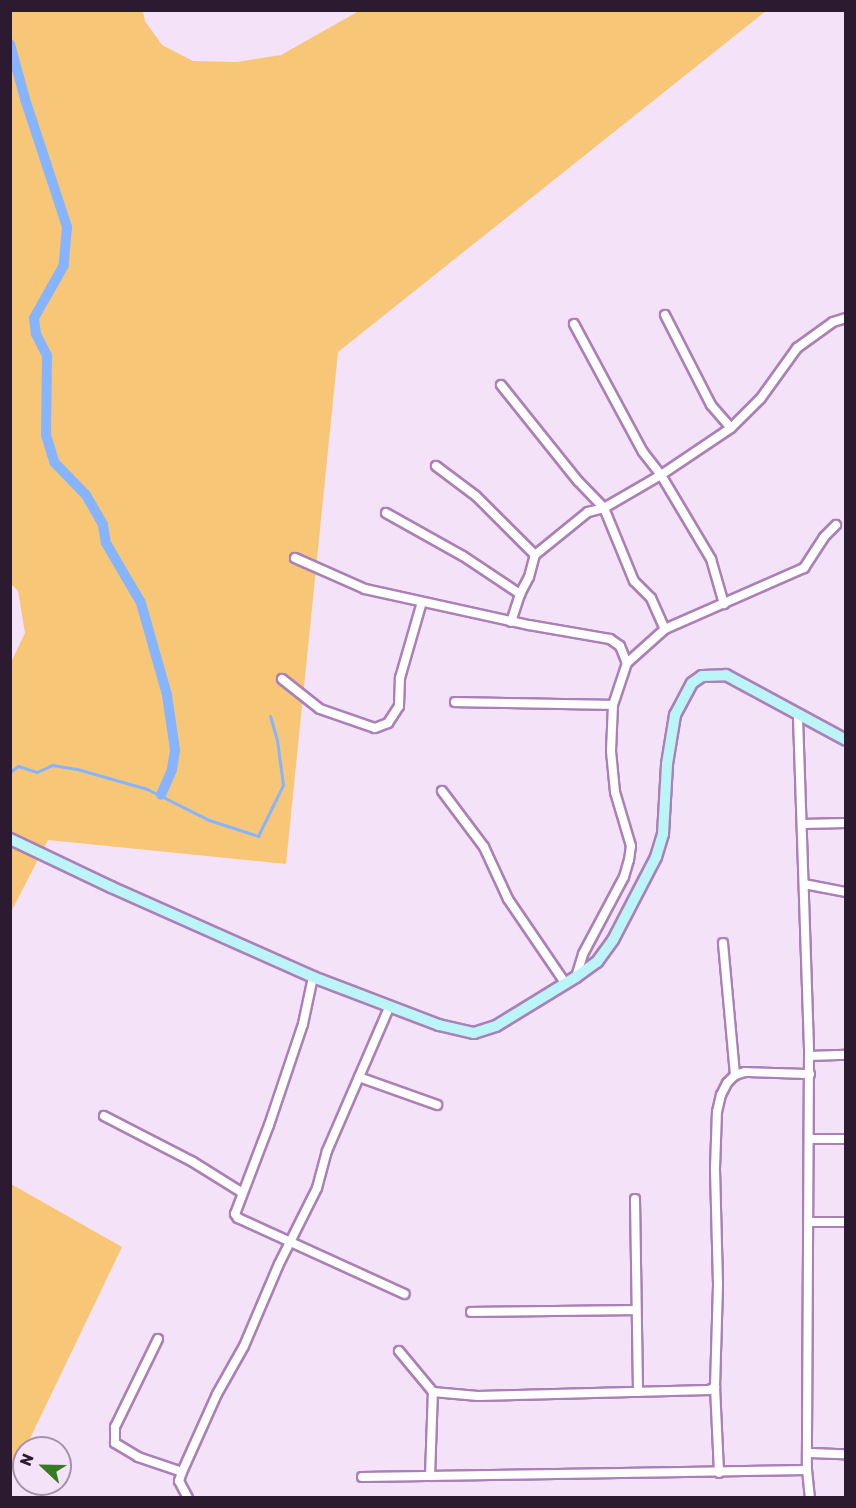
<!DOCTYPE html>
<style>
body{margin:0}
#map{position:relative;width:856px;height:1508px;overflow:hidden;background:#f4e2f9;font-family:Rubik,sans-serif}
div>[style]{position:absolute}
.green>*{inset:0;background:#f7c777}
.stream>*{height:3px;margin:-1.5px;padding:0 1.5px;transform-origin:1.5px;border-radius:1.5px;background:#86b4fe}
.canal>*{height:10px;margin:-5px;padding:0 5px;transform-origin:5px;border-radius:5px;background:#86b4fe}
.roads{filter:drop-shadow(2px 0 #ab80b6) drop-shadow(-2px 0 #ab80b6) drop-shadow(0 2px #ab80b6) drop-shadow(0 -2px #ab80b6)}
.minor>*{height:8px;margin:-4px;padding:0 4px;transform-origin:4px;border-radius:4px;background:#fff}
.secondary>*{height:10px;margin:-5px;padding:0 5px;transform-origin:5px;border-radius:5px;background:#bcf5f8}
span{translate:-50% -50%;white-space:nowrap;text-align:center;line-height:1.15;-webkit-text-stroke:4.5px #f4e2f9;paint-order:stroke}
.frame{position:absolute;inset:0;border:12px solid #2c1b30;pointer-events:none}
.north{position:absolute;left:12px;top:1436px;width:60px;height:60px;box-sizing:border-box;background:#f4e2f9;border:2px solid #a492a9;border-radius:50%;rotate:292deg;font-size:16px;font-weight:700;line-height:24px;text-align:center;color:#2c1b30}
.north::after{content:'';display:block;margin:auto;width:21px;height:27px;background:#357c21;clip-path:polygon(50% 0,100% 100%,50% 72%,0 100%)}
</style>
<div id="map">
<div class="green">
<div style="clip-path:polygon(11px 11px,143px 11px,145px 21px,162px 45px,193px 61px,237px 62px,281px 55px,359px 11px,766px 11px,338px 352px,286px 864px,48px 840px,11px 912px,11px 662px,25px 633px,18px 591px,10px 583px)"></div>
<div style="clip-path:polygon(11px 1184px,122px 1247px,24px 1451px,11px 1462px)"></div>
</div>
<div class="stream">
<div style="left:10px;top:772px;width:10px;rotate:-37deg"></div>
<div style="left:18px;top:766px;width:20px;rotate:18deg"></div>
<div style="left:37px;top:772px;width:17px;rotate:-25deg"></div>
<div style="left:52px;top:765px;width:25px;rotate:9deg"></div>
<div style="left:77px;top:769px;width:73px;rotate:15.9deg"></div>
<div style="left:147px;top:789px;width:69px;rotate:26.6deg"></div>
<div style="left:209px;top:820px;width:52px;rotate:18.1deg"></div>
<div style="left:258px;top:836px;width:57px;rotate:-63.9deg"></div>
<div style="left:283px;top:785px;width:45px;rotate:-97.6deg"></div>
<div style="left:277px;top:740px;width:25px;rotate:-106deg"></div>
</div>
<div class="canal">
<div style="left:10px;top:44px;width:57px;rotate:74.7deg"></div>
<div style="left:25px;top:99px;width:135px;rotate:71.8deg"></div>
<div style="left:67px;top:227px;width:38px;rotate:95deg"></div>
<div style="left:64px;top:265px;width:61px;rotate:119.5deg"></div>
<div style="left:34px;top:318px;width:16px;rotate:83deg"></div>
<div style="left:36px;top:334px;width:25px;rotate:63deg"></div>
<div style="left:47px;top:356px;width:79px;rotate:90.7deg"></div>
<div style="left:46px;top:435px;width:28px;rotate:73deg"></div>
<div style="left:54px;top:462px;width:46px;rotate:45.9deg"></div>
<div style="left:86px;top:495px;width:34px;rotate:60deg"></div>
<div style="left:103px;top:525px;width:18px;rotate:81deg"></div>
<div style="left:106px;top:543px;width:69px;rotate:59.7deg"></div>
<div style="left:141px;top:603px;width:96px;rotate:74.2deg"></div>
<div style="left:167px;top:695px;width:56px;rotate:81.7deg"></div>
<div style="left:175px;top:750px;width:20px;rotate:99deg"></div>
<div style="left:172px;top:770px;width:27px;rotate:114deg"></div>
</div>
<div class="roads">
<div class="minor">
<div style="left:665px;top:315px;width:101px;rotate:62.9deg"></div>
<div style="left:711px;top:405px;width:30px;rotate:49deg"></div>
<div style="left:574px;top:324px;width:145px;rotate:61.7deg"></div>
<div style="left:643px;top:452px;width:29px;rotate:52deg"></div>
<div style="left:661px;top:475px;width:98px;rotate:59.2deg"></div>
<div style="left:711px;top:559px;width:47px;rotate:73.9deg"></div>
<div style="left:501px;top:385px;width:123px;rotate:51.3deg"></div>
<div style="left:578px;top:481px;width:37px;rotate:46deg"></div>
<div style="left:604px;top:508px;width:79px;rotate:67.7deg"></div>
<div style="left:634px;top:581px;width:24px;rotate:45deg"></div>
<div style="left:651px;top:598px;width:34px;rotate:66deg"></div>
<div style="left:436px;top:466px;width:50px;rotate:36.9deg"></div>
<div style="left:476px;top:496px;width:83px;rotate:45deg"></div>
<div style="left:386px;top:513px;width:88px;rotate:29.2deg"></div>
<div style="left:463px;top:556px;width:69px;rotate:33.7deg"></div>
<div style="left:295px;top:558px;width:77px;rotate:23.9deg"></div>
<div style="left:365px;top:589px;width:168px;rotate:12.4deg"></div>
<div style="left:529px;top:625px;width:82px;rotate:9.8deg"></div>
<div style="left:610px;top:639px;width:12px;rotate:35deg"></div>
<div style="left:620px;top:646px;width:18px;rotate:68deg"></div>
<div style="left:511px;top:622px;width:29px;rotate:-72deg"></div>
<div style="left:520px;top:594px;width:19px;rotate:-62deg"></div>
<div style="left:529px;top:577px;width:23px;rotate:-75deg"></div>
<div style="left:535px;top:555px;width:68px;rotate:-39.1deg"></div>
<div style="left:588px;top:512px;width:16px;rotate:-14deg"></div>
<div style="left:604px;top:508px;width:66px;rotate:-30.1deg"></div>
<div style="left:661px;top:475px;width:84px;rotate:-33.9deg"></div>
<div style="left:731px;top:428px;width:42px;rotate:-45deg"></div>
<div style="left:761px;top:398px;width:62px;rotate:-54.2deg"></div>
<div style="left:797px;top:348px;width:44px;rotate:-35.8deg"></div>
<div style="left:833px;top:322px;width:14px;rotate:-17deg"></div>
<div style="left:282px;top:679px;width:48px;rotate:38.3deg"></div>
<div style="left:320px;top:709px;width:58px;rotate:19.1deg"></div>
<div style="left:375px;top:728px;width:14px;rotate:-21deg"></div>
<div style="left:388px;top:723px;width:20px;rotate:-57deg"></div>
<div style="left:399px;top:706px;width:28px;rotate:-88deg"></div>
<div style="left:400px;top:678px;width:79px;rotate:-73.9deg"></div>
<div style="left:455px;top:702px;width:158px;rotate:1.1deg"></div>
<div style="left:798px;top:717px;width:339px;rotate:88.1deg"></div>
<div style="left:809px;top:1056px;width:414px;rotate:90.3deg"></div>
<div style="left:807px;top:1470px;width:28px;rotate:84deg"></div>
<div style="left:442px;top:791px;width:70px;rotate:53.1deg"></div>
<div style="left:484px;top:847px;width:57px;rotate:65.2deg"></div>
<div style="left:508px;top:899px;width:102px;rotate:55.8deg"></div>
<div style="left:802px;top:824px;width:44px;rotate:-1.3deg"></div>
<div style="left:804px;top:884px;width:43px;rotate:10.8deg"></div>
<div style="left:723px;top:943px;width:133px;rotate:84.8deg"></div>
<div style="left:313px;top:977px;width:48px;rotate:102deg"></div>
<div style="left:303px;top:1024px;width:107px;rotate:108.6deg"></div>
<div style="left:269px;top:1125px;width:95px;rotate:110.9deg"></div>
<div style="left:235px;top:1214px;width:5px;rotate:53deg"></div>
<div style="left:238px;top:1218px;width:183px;rotate:24.5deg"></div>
<div style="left:576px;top:977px;width:24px;rotate:-73deg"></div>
<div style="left:583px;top:954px;width:87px;rotate:-62deg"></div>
<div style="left:624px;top:877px;width:18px;rotate:-74deg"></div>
<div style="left:629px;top:860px;width:14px;rotate:-82deg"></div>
<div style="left:631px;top:846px;width:56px;rotate:-106.5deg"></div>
<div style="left:615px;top:792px;width:41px;rotate:-95.6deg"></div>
<div style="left:611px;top:751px;width:46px;rotate:-87.5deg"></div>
<div style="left:613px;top:705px;width:44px;rotate:-71.6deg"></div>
<div style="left:627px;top:663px;width:51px;rotate:-41.8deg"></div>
<div style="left:665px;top:629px;width:152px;rotate:-23.7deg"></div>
<div style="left:804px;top:568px;width:37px;rotate:-57deg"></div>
<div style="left:824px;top:537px;width:17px;rotate:-45deg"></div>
<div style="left:809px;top:1056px;width:37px;rotate:-2deg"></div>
<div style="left:359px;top:1077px;width:83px;rotate:19.7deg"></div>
<div style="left:104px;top:1116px;width:100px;rotate:27.3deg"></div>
<div style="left:193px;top:1162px;width:57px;rotate:32deg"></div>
<div style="left:809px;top:1139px;width:37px"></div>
<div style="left:635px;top:1199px;width:193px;rotate:89.1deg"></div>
<div style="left:809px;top:1222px;width:37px"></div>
<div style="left:471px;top:1312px;width:165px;rotate:-0.7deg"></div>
<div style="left:158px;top:1339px;width:98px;rotate:116deg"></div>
<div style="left:115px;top:1427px;width:16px;rotate:90deg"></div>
<div style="left:115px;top:1443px;width:27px;rotate:31deg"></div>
<div style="left:138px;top:1457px;width:46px;rotate:18.8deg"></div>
<div style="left:399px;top:1351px;width:53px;rotate:50.3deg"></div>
<div style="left:433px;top:1392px;width:45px;rotate:5.1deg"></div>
<div style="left:478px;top:1396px;width:231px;rotate:-1.5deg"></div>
<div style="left:709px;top:1390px;width:7px;rotate:-27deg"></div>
<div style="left:715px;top:1387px;width:103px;rotate:-88.3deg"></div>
<div style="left:718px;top:1284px;width:116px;rotate:-91.5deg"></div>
<div style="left:715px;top:1168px;width:56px;rotate:-88deg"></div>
<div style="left:717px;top:1112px;width:17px;rotate:-77deg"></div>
<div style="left:721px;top:1095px;width:13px;rotate:-63deg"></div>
<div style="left:727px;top:1083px;width:11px;rotate:-45deg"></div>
<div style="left:735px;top:1075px;width:10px;rotate:-17deg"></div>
<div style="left:745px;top:1072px;width:65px;rotate:1.8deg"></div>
<div style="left:715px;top:1387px;width:86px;rotate:87.3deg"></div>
<div style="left:808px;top:1453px;width:38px;rotate:2deg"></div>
<div style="left:430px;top:1476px;width:84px;rotate:-88deg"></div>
<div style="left:362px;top:1477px;width:445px;rotate:-0.9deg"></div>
<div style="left:188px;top:1498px;width:19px;rotate:-118deg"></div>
<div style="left:179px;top:1481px;width:9px;rotate:-72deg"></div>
<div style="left:182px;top:1472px;width:85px;rotate:-65.8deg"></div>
<div style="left:217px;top:1394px;width:55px;rotate:-60.6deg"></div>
<div style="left:244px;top:1346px;width:89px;rotate:-66.9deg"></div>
<div style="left:279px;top:1264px;width:85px;rotate:-63.4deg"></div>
<div style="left:317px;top:1188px;width:38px;rotate:-75deg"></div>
<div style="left:327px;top:1151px;width:156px;rotate:-66.6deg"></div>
</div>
<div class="secondary">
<div style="left:10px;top:839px;width:112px;rotate:25.4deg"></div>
<div style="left:111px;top:887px;width:221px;rotate:24deg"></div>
<div style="left:313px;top:977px;width:135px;rotate:20.9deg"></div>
<div style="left:439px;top:1025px;width:36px;rotate:13deg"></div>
<div style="left:474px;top:1033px;width:23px;rotate:-18deg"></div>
<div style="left:496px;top:1026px;width:94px;rotate:-31.5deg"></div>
<div style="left:576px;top:977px;width:26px;rotate:-36deg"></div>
<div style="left:597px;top:962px;width:27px;rotate:-54deg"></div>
<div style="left:613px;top:940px;width:93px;rotate:-62.6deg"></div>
<div style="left:656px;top:857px;width:24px;rotate:-73deg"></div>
<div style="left:663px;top:834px;width:70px;rotate:-86.7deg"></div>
<div style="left:667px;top:764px;width:50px;rotate:-80.7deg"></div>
<div style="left:675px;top:715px;width:36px;rotate:-62deg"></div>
<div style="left:692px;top:683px;width:12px;rotate:-35deg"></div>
<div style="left:702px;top:676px;width:24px;rotate:-2deg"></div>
<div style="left:726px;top:675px;width:136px;rotate:28.4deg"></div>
</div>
</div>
<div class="frame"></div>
<div class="north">N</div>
</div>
